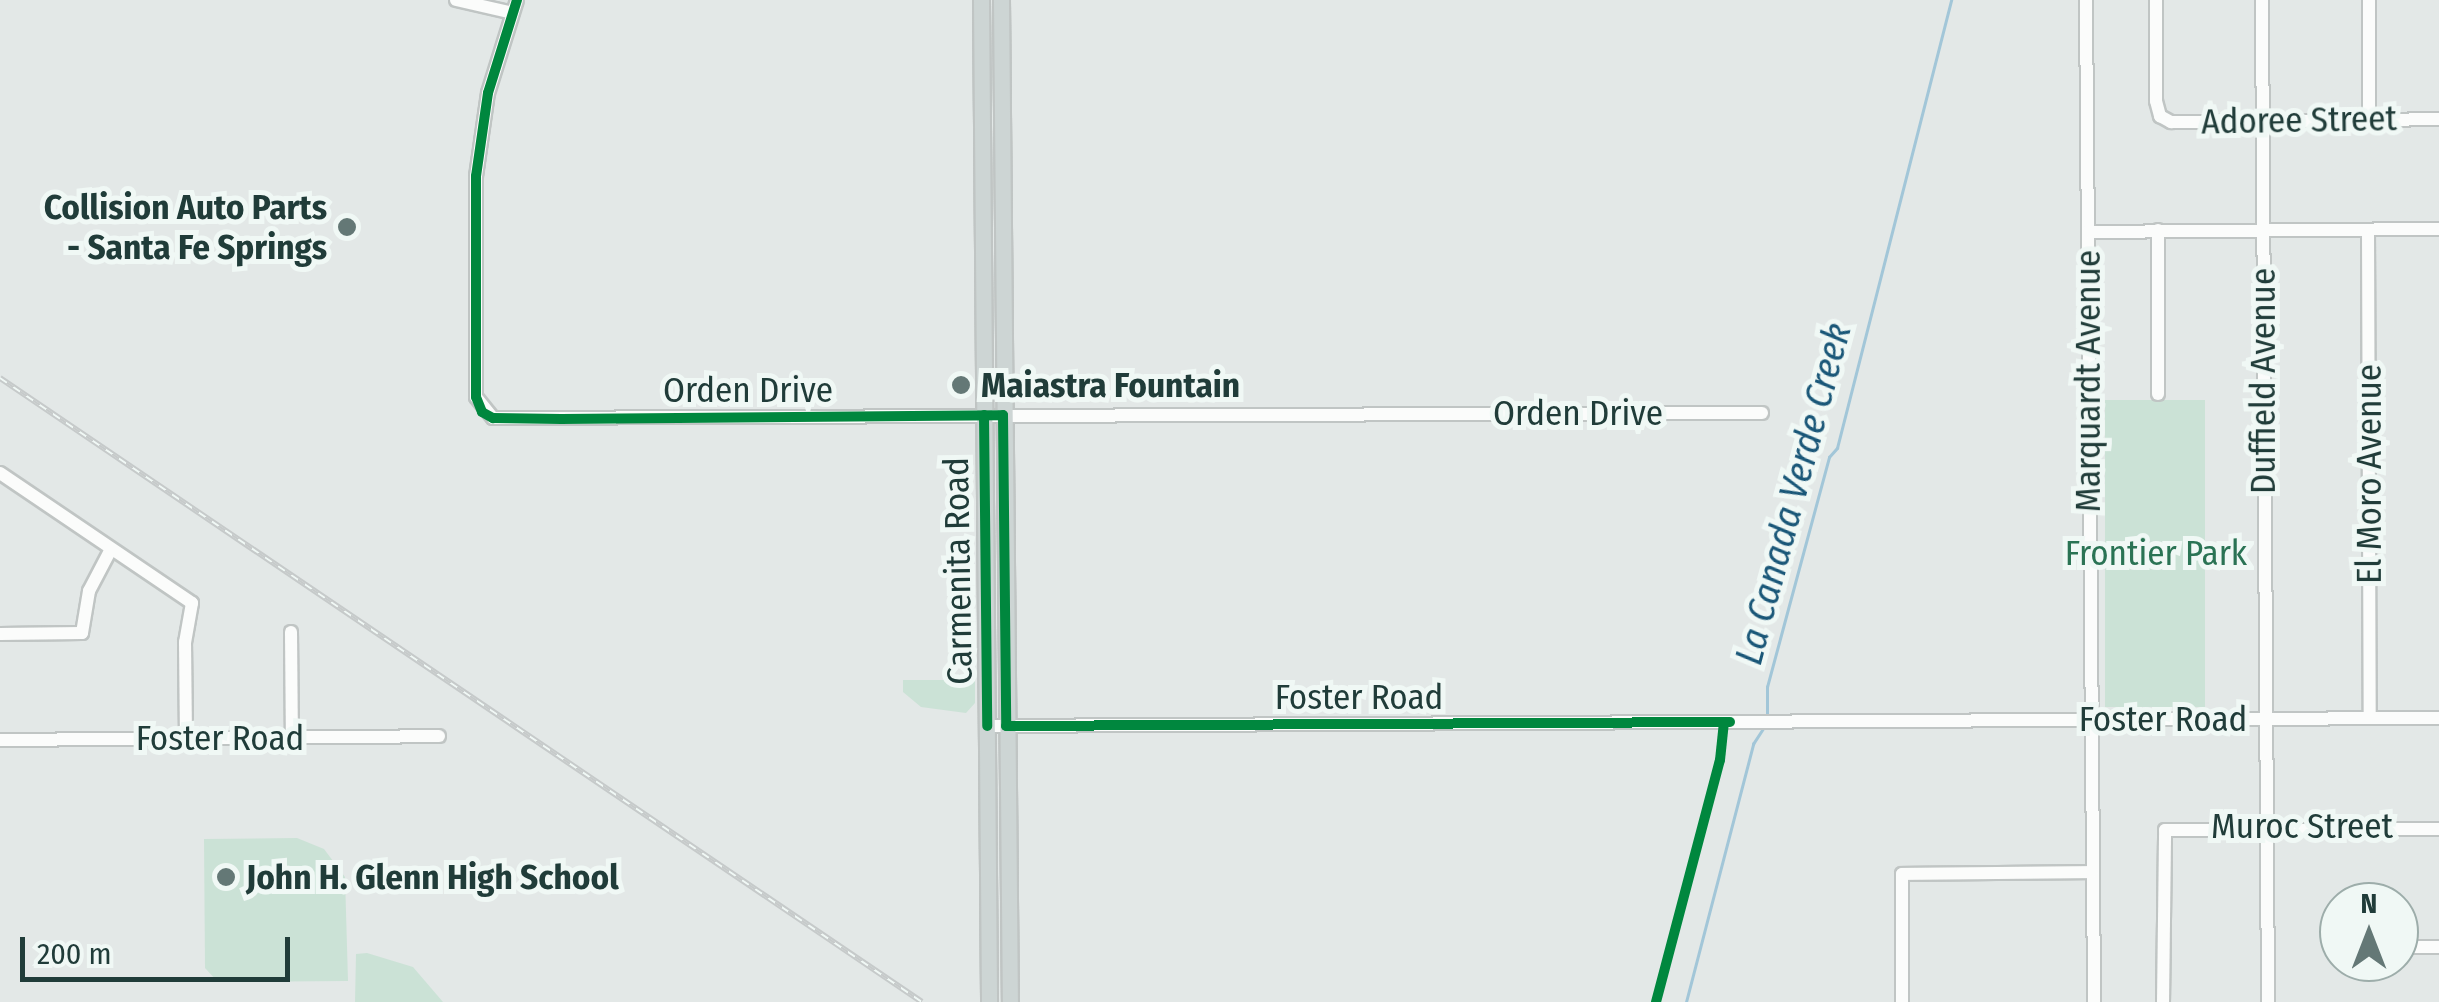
<!DOCTYPE html>
<style>
body{margin:0}
#map{position:relative;width:2439px;height:1002px;overflow:hidden;background:#e3e8e7;font-family:"Fira Sans Condensed",sans-serif}
div>[style]{position:absolute}
.green>*{inset:0;background:#cbe2d6;transform-origin:0 0}
.stream>*{height:2.5px;margin:-1.25px;padding:0 1.25px;transform-origin:1.25px;border-radius:1.25px;background:#a2c6d8}
.roads{filter:drop-shadow(2px 0 #c0c5c4) drop-shadow(-2px 0 #c0c5c4) drop-shadow(0 2px #c0c5c4) drop-shadow(0 -2px #c0c5c4)}
.minor>*{height:12px;margin:-6px;padding:0 6px;transform-origin:6px;border-radius:6px;background:#fbfcfb}
.major>*{height:15px;margin:-7.5px;padding:0 7.5px;transform-origin:7.5px;border-radius:7.5px;background:#cdd5d4}
.rail>*{height:6px;margin-top:-3px;transform-origin:0;background:repeating-linear-gradient(90deg,#f0f8f5 0 8px,#c6caca 0 16px);box-sizing:border-box;border-block:2px solid #c6caca}
.cycleway>*{height:10px;margin:-5px;padding:0 5px;transform-origin:5px;border-radius:5px;background:#00873e}
.dots>*{width:28px;height:28px;translate:-50% -50%;box-sizing:border-box;border:5px solid #f0f8f5;border-radius:50%}
span{translate:-50% -50%;white-space:nowrap;text-align:center;line-height:1.15;-webkit-text-stroke:10px #f0f8f5;paint-order:stroke}
.street-label{font-size:35px;color:#203c39}
.poi-label{font-size:35px;color:#203c39;font-weight:700}
.right{translate:-100% -50%;text-align:right}
.left{translate:0 -50%;text-align:left}
.park-label{font-size:35px;color:#2a7354}
.water-label{font-size:38px;color:#1a5778;font-style:italic}
.north{position:absolute;left:2319px;top:882px;width:100px;height:100px;box-sizing:border-box;background:#f0f8f5;border:2px solid #9dadaa;border-radius:50%;rotate:0deg;font-size:28px;font-weight:700;line-height:40px;text-align:center;color:#203c39}
.north::after{content:'';display:block;margin:auto;width:35px;height:45px;background:#647876;clip-path:polygon(50% 0,100% 100%,50% 72%,0 100%)}
.scale{position:absolute;left:20px;top:937px;width:270px;height:45px;box-sizing:border-box;border:5px solid #203c39;border-top:0;padding-left:12px;font-size:30px;line-height:35px;white-space:nowrap;color:#203c39;-webkit-text-stroke:8px #f0f8f5;paint-order:stroke}
</style>
<div id="map">
<div class="green">
<div style="left:2205px;top:400px;width:307px;height:100px;rotate:90deg"></div>
<div style="clip-path:polygon(959px 674px,975px 678px,975px 703px,966px 713px,921px 707px,903px 692px,903px 680px,958px 680px)"></div>
<div style="clip-path:polygon(297px 838px,324px 849px,345px 877px,348px 981px,218px 982px,205px 968px,204px 839px)"></div>
<div style="clip-path:polygon(367px 953px,413px 967px,443px 1002px,355px 1002px,356px 954px)"></div>
</div>
<div class="stream">
<div style="left:1767px;top:714px;width:27px;rotate:-90deg"></div>
<div style="left:1767px;top:687px;width:238px;rotate:-74.9deg"></div>
<div style="left:1829px;top:457px;width:12px;rotate:-48deg"></div>
<div style="left:1837px;top:448px;width:462px;rotate:-75.7deg"></div>
<div style="left:1686px;top:1002px;width:267px;rotate:-75.4deg"></div>
<div style="left:1753px;top:744px;width:20px;rotate:-57deg"></div>
</div>
<div class="roads">
<div class="minor">
<div style="left:456px;top:0;width:58px;rotate:12.8deg"></div>
<div style="left:517px;top:0;width:97px;rotate:107.3deg"></div>
<div style="left:488px;top:93px;width:84px;rotate:98.2deg"></div>
<div style="left:476px;top:176px;width:221px;rotate:90deg"></div>
<div style="left:476px;top:397px;width:27px;rotate:51deg"></div>
<div style="left:493px;top:418px;width:1269px;rotate:-0.23deg"></div>
<div style="left:2086px;top:0;width:1002px;rotate:89.54deg"></div>
<div style="left:2156px;top:0;width:101px;rotate:90deg"></div>
<div style="left:2156px;top:101px;width:16px;rotate:75deg"></div>
<div style="left:2160px;top:116px;width:13px;rotate:29deg"></div>
<div style="left:2171px;top:122px;width:268px;rotate:-0.6deg"></div>
<div style="left:2262px;top:0;width:1002px;rotate:89.66deg"></div>
<div style="left:2369px;top:0;width:119px;rotate:90deg"></div>
<div style="left:2158px;top:230px;width:164px;rotate:90deg"></div>
<div style="left:2368px;top:230px;width:488px;rotate:89.8deg"></div>
<div style="left:2088px;top:232px;width:351px;rotate:-0.5deg"></div>
<div style="left:0;top:473px;width:232px;rotate:34.1deg"></div>
<div style="left:192px;top:603px;width:40px;rotate:100deg"></div>
<div style="left:185px;top:642px;width:96px;rotate:89.4deg"></div>
<div style="left:291px;top:632px;width:105px;rotate:89.5deg"></div>
<div style="left:0;top:634px;width:82px;rotate:-0.7deg"></div>
<div style="left:82px;top:633px;width:43px;rotate:-80.5deg"></div>
<div style="left:89px;top:591px;width:45px;rotate:-62.3deg"></div>
<div style="left:987px;top:726px;width:1452px;rotate:-0.32deg"></div>
<div style="left:0;top:740px;width:439px;rotate:-0.5deg"></div>
<div style="left:2399px;top:947px;width:40px"></div>
<div style="left:1902px;top:1002px;width:128px;rotate:-90deg"></div>
<div style="left:1902px;top:874px;width:190px;rotate:-0.6deg"></div>
<div style="left:2163px;top:1002px;width:172px;rotate:-89.3deg"></div>
<div style="left:2165px;top:830px;width:274px;rotate:-0.2deg"></div>
</div>
<div class="major">
<div style="left:981px;top:0;width:1002px;rotate:89.54deg"></div>
<div style="left:1001px;top:0;width:1002px;rotate:89.49deg"></div>
</div>
</div>
<div class="rail">
<div style="left:0;top:378px;width:1113px;rotate:34.09deg"></div>
</div>
<div class="cycleway">
<div style="left:517px;top:0;width:97px;rotate:107.3deg"></div>
<div style="left:488px;top:93px;width:84px;rotate:98.2deg"></div>
<div style="left:476px;top:176px;width:221px;rotate:90deg"></div>
<div style="left:476px;top:397px;width:16px;rotate:68deg"></div>
<div style="left:482px;top:412px;width:13px;rotate:29deg"></div>
<div style="left:493px;top:418px;width:68px;rotate:0.8deg"></div>
<div style="left:561px;top:419px;width:442px;rotate:-0.5deg"></div>
<div style="left:1003px;top:415px;width:311px;rotate:89.4deg"></div>
<div style="left:1006px;top:726px;width:724px;rotate:-0.32deg"></div>
<div style="left:984px;top:415px;width:311px;rotate:89.4deg"></div>
<div style="left:1656px;top:1002px;width:250px;rotate:-75.2deg"></div>
<div style="left:1720px;top:760px;width:38px;rotate:-84deg"></div>
</div>
<div class="dots">
<div style="left:347px;top:227px;background:#647876"></div>
<div style="left:961px;top:385px;background:#647876"></div>
<div style="left:226px;top:877px;background:#647876"></div>
</div>
<div class="street-label">
<span style="left:2299px;top:120px;rotate:-1deg">Adoree Street</span>
<span style="left:2088px;top:381px;rotate:-90deg">Marquardt Avenue</span>
<span style="left:2263px;top:381px;rotate:-90deg">Duffield Avenue</span>
<span style="left:748px;top:390px">Orden Drive</span>
<span style="left:1578px;top:413px">Orden Drive</span>
<span style="left:2369px;top:474px;rotate:-90deg">El Moro Avenue</span>
<span style="left:958px;top:571px;rotate:-91deg">Carmenita Road</span>
<span style="left:1359px;top:697px">Foster Road</span>
<span style="left:2163px;top:719px">Foster Road</span>
<span style="left:220px;top:738px">Foster Road</span>
<span style="left:2302px;top:826px">Muroc Street</span>
</div>
<div class="poi-label">
<span class="right" style="left:327px;top:227px">Collision Auto Parts<br>- Santa Fe Springs</span>
<span class="left" style="left:981px;top:385px">Maiastra Fountain</span>
<span class="left" style="left:246px;top:877px">John H. Glenn High School</span>
</div>
<div class="park-label">
<span style="left:2156px;top:553px">Frontier Park</span>
</div>
<div class="water-label">
<span style="left:1794px;top:494px;rotate:-75deg">La Canada Verde Creek</span>
</div>
<div class="north">N</div>
<div class="scale">200 m</div>
</div>
